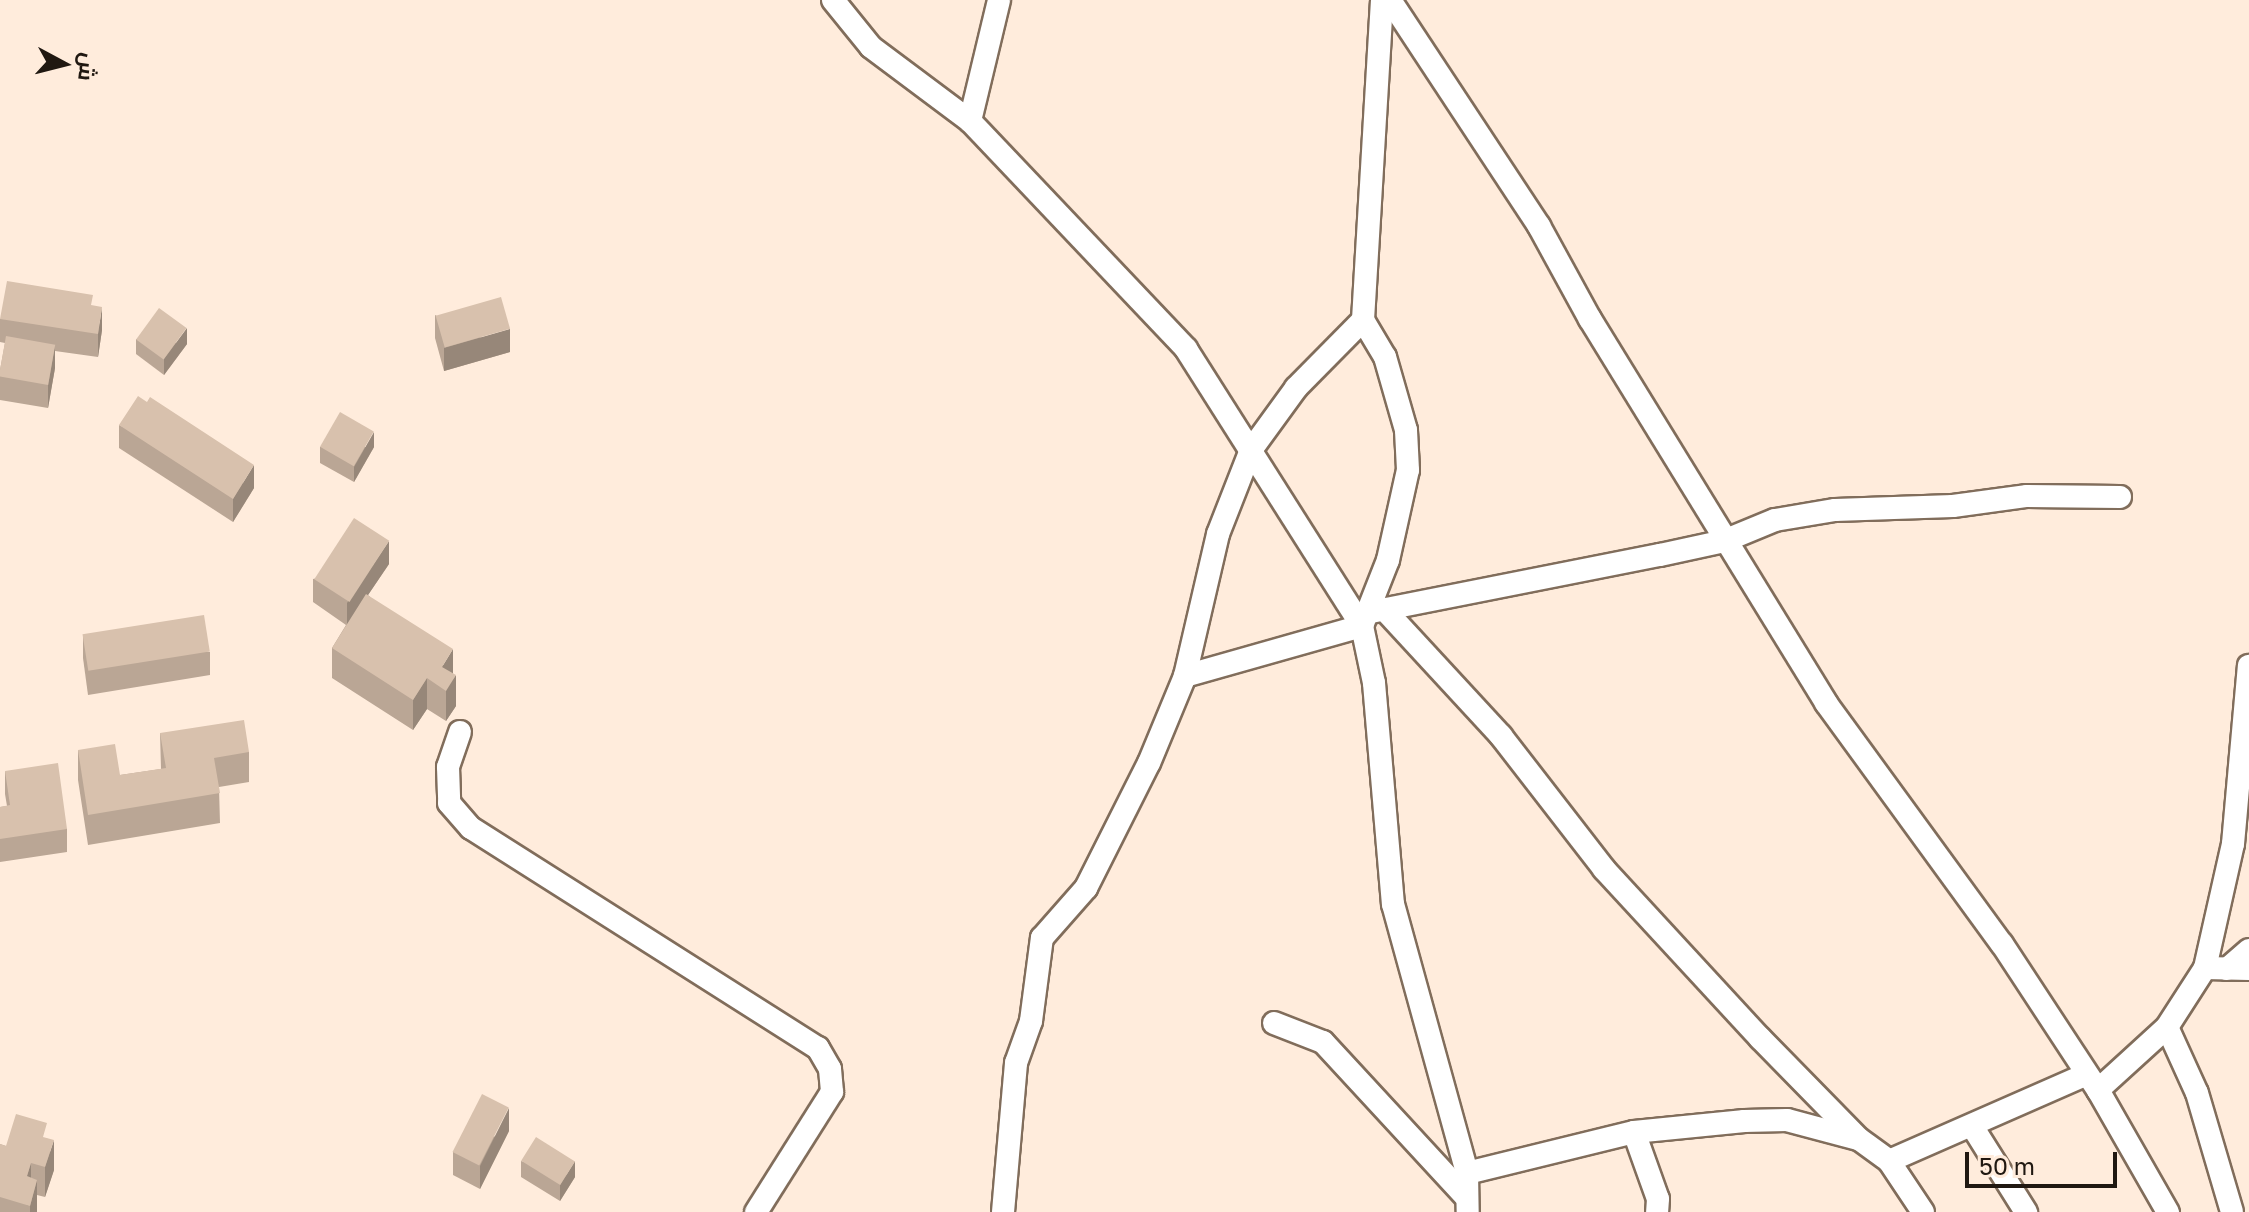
<!DOCTYPE html>
<meta charset="utf-8">
<style>
body{margin:0}
#map{position:relative;width:2249px;height:1212px;overflow:hidden;background:#ffecdc;font-family:"Golos Text",Cairo,sans-serif}
div>[style]{position:absolute}
.roads{filter:drop-shadow(2px 0 #816d5b) drop-shadow(-2px 0 #816d5b) drop-shadow(0 2px #816d5b) drop-shadow(0 -2px #816d5b)}
.minor>*{height:22px;margin:-11px;padding:0 11px;transform-origin:11px;border-radius:11px;background:#fff}
.wall>*{inset:0;background:#baa695}
.shaded-wall>*{inset:0;background:#978779}
.building>*{inset:0;background:#d8c1ad;transform-origin:0 0}
span{translate:-50% -50%;white-space:nowrap;text-align:center;line-height:1.15;-webkit-text-stroke:6px #ffecdc;paint-order:stroke}
.north{position:absolute;left:24px;top:24px;width:80px;height:80px;-webkit-text-stroke:6px #ffecdc;paint-order:stroke;rotate:97deg;font-size:22px;font-weight:700;line-height:32px;text-align:center;color:#201811}
.north::after{content:'';display:block;margin:auto;width:28px;height:36px;background:#201811;clip-path:polygon(50% 0,100% 100%,50% 72%,0 100%)}
.scale{position:absolute;left:1965px;top:1152px;width:152px;height:36px;box-sizing:border-box;border:4px solid #201811;border-top:0;padding-left:10px;font-size:24px;line-height:28px;white-space:nowrap;color:#201811;-webkit-text-stroke:6px #ffecdc;paint-order:stroke}
</style>
<div id="map">
<div class="roads">
<div class="minor">
<div style="left:833px;top:0;width:60px;rotate:51deg"></div>
<div style="left:871px;top:47px;width:124px;rotate:36.8deg"></div>
<div style="left:970px;top:121px;width:314px;rotate:46.5deg"></div>
<div style="left:1186px;top:349px;width:328px;rotate:57.6deg"></div>
<div style="left:1362px;top:626px;width:58px;rotate:78.1deg"></div>
<div style="left:1374px;top:683px;width:222px;rotate:85.1deg"></div>
<div style="left:1393px;top:904px;width:279px;rotate:74.6deg"></div>
<div style="left:1467px;top:1173px;width:39px;rotate:89deg"></div>
<div style="left:1390px;top:0;width:271px;rotate:56.6deg"></div>
<div style="left:1539px;top:226px;width:106px;rotate:61.3deg"></div>
<div style="left:1590px;top:319px;width:451px;rotate:58.4deg"></div>
<div style="left:1826px;top:703px;width:298px;rotate:53.9deg"></div>
<div style="left:2002px;top:944px;width:175px;rotate:56.7deg"></div>
<div style="left:2098px;top:1090px;width:141px;rotate:60.2deg"></div>
<div style="left:970px;top:121px;width:124px;rotate:-76.5deg"></div>
<div style="left:1384px;top:609px;width:173px;rotate:47.3deg"></div>
<div style="left:1501px;top:736px;width:168px;rotate:52.2deg"></div>
<div style="left:1604px;top:869px;width:230px;rotate:47.3deg"></div>
<div style="left:1760px;top:1038px;width:141px;rotate:45.6deg"></div>
<div style="left:1859px;top:1139px;width:37px;rotate:36deg"></div>
<div style="left:1889px;top:1161px;width:61px;rotate:56.3deg"></div>
<div style="left:1371px;top:612px;width:295px;rotate:-11.2deg"></div>
<div style="left:1660px;top:555px;width:66px;rotate:-12.3deg"></div>
<div style="left:1724px;top:541px;width:55px;rotate:-22.4deg"></div>
<div style="left:1775px;top:520px;width:61px;rotate:-9.5deg"></div>
<div style="left:1835px;top:510px;width:118px;rotate:-1.9deg"></div>
<div style="left:1953px;top:506px;width:75px;rotate:-7.7deg"></div>
<div style="left:2027px;top:496px;width:93px;rotate:0.6deg"></div>
<div style="left:1185px;top:676px;width:184px;rotate:-15.8deg"></div>
<div style="left:1362px;top:626px;width:71px;rotate:-68.5deg"></div>
<div style="left:1388px;top:560px;width:92px;rotate:-77.5deg"></div>
<div style="left:1408px;top:470px;width:40px;rotate:-92.9deg"></div>
<div style="left:1406px;top:430px;width:76px;rotate:-106deg"></div>
<div style="left:1385px;top:357px;width:43px;rotate:-120.7deg"></div>
<div style="left:1363px;top:320px;width:321px;rotate:-86.6deg"></div>
<div style="left:460px;top:732px;width:37px;rotate:109deg"></div>
<div style="left:448px;top:767px;width:36px;rotate:88deg"></div>
<div style="left:449px;top:803px;width:33px;rotate:49deg"></div>
<div style="left:471px;top:828px;width:411px;rotate:32.4deg"></div>
<div style="left:818px;top:1048px;width:24px;rotate:60deg"></div>
<div style="left:830px;top:1069px;width:23px;rotate:85deg"></div>
<div style="left:832px;top:1092px;width:142px;rotate:122.3deg"></div>
<div style="left:2205px;top:968px;width:127px;rotate:-77.3deg"></div>
<div style="left:2233px;top:844px;width:179px;rotate:-84.9deg"></div>
<div style="left:2227px;top:969px;width:29px;rotate:-41deg"></div>
<div style="left:1274px;top:1023px;width:53px;rotate:21.2deg"></div>
<div style="left:1323px;top:1042px;width:212px;rotate:47.3deg"></div>
<div style="left:2167px;top:1027px;width:72px;rotate:65.6deg"></div>
<div style="left:2197px;top:1093px;width:124px;rotate:73.6deg"></div>
<div style="left:2098px;top:1090px;width:93px;rotate:-42.4deg"></div>
<div style="left:2167px;top:1027px;width:70px;rotate:-57.2deg"></div>
<div style="left:2205px;top:968px;width:44px;rotate:1.3deg"></div>
<div style="left:1972px;top:1126px;width:102px;rotate:57.9deg"></div>
<div style="left:1634px;top:1132px;width:71px;rotate:70.3deg"></div>
<div style="left:1658px;top:1199px;width:13px;rotate:94deg"></div>
<div style="left:1889px;top:1161px;width:214px;rotate:-23.7deg"></div>
<div style="left:1467px;top:1173px;width:172px;rotate:-13.8deg"></div>
<div style="left:1634px;top:1132px;width:111px;rotate:-5.7deg"></div>
<div style="left:1744px;top:1121px;width:43px;rotate:-1.3deg"></div>
<div style="left:1787px;top:1120px;width:73px;rotate:15deg"></div>
<div style="left:1003px;top:1212px;width:150px;rotate:-85deg"></div>
<div style="left:1016px;top:1063px;width:45px;rotate:-70.3deg"></div>
<div style="left:1031px;top:1021px;width:84px;rotate:-82.5deg"></div>
<div style="left:1042px;top:938px;width:67px;rotate:-48.7deg"></div>
<div style="left:1086px;top:888px;width:140px;rotate:-63.3deg"></div>
<div style="left:1149px;top:763px;width:94px;rotate:-67.5deg"></div>
<div style="left:1185px;top:676px;width:146px;rotate:-76.9deg"></div>
<div style="left:1218px;top:534px;width:90px;rotate:-68.6deg"></div>
<div style="left:1251px;top:450px;width:77px;rotate:-54deg"></div>
<div style="left:1296px;top:388px;width:95px;rotate:-45.4deg"></div>
</div>
</div>
<div class="wall">
<div style="clip-path:polygon(93px 306px,102px 330px,98px 357px,55px 351px,55px 368px,48px 408px,0 400px,0 370px,5px 343px,0 342px,0 319px)"></div>
<div style="clip-path:polygon(435px 315px,510px 352px,444px 371px,435px 338px)"></div>
<div style="clip-path:polygon(136px 339px,187px 344px,164px 375px,136px 354px)"></div>
<div style="clip-path:polygon(119px 425px,254px 488px,233px 522px,119px 448px)"></div>
<div style="clip-path:polygon(320px 447px,374px 447px,354px 482px,320px 463px)"></div>
<div style="clip-path:polygon(389px 564px,368px 595px,453px 674px,456px 706px,446px 721px,427px 709px,413px 730px,332px 678px,332px 648px,346px 625px,313px 602px,313px 579px)"></div>
<div style="clip-path:polygon(83px 635px,210px 652px,210px 675px,88px 695px,83px 658px)"></div>
<div style="clip-path:polygon(160px 733px,249px 752px,249px 782px,219px 787px,220px 823px,88px 845px,78px 780px,78px 750px,120px 775px,161px 769px)"></div>
<div style="clip-path:polygon(5px 771px,67px 829px,67px 852px,0 862px,0 807px,7px 806px,5px 794px)"></div>
<div style="clip-path:polygon(509px 1131px,480px 1189px,453px 1175px,453px 1152px)"></div>
<div style="clip-path:polygon(47px 1138px,54px 1170px,45px 1197px,37px 1195px,37px 1212px,0 1212px,0 1144px,6px 1146px)"></div>
<div style="clip-path:polygon(521px 1161px,575px 1177px,560px 1201px,521px 1177px)"></div>
</div>
<div class="shaded-wall">
<div style="clip-path:polygon(102px 307px,102px 330px,98px 357px,98px 334px)"></div>
<div style="clip-path:polygon(187px 328px,187px 344px,164px 375px,164px 359px)"></div>
<div style="clip-path:polygon(510px 329px,510px 352px,444px 371px,444px 348px)"></div>
<div style="clip-path:polygon(55px 345px,55px 368px,48px 408px,48px 385px)"></div>
<div style="clip-path:polygon(374px 432px,374px 447px,354px 482px,354px 467px)"></div>
<div style="clip-path:polygon(254px 465px,254px 488px,233px 522px,233px 499px)"></div>
<div style="clip-path:polygon(389px 541px,389px 564px,347px 626px,347px 603px)"></div>
<div style="clip-path:polygon(453px 649px,453px 679px,456px 675px,456px 706px,446px 721px,446px 691px,442px 667px)"></div>
<div style="clip-path:polygon(427px 678px,427px 709px,413px 730px,413px 700px)"></div>
<div style="clip-path:polygon(509px 1108px,509px 1131px,480px 1189px,480px 1166px)"></div>
<div style="clip-path:polygon(54px 1140px,54px 1170px,45px 1197px,45px 1167px)"></div>
<div style="clip-path:polygon(575px 1161px,575px 1177px,560px 1201px,560px 1185px)"></div>
<div style="clip-path:polygon(31px 1163px,31px 1193px,27px 1206px,27px 1176px)"></div>
<div style="clip-path:polygon(37px 1180px,37px 1212px,30px 1212px,30px 1206px)"></div>
</div>
<div class="building">
<div style="clip-path:polygon(7px 281px,93px 295px,91px 305px,102px 307px,98px 334px,0 319px)"></div>
<div style="left:501px;top:297px;width:33px;height:68px;rotate:74deg"></div>
<div style="left:159px;top:308px;width:34px;height:39px;rotate:36deg"></div>
<div style="left:6px;top:336px;width:50px;height:41px;rotate:10deg"></div>
<div style="clip-path:polygon(138px 396px,147px 402px,150px 397px,254px 465px,233px 499px,119px 425px)"></div>
<div style="left:340px;top:412px;width:39px;height:40px;rotate:30deg"></div>
<div style="left:354px;top:518px;width:42px;height:73px;rotate:33deg"></div>
<div style="clip-path:polygon(366px 594px,453px 649px,442px 667px,456px 675px,446px 691px,427px 678px,413px 700px,332px 648px)"></div>
<div style="left:204px;top:615px;width:37px;height:123px;rotate:81deg"></div>
<div style="clip-path:polygon(244px 720px,249px 752px,214px 758px,220px 793px,88px 815px,78px 750px,115px 744px,120px 775px,166px 768px,160px 733px)"></div>
<div style="clip-path:polygon(58px 763px,67px 829px,0 839px,0 807px,10px 805px,5px 771px)"></div>
<div style="left:482px;top:1094px;width:30px;height:65px;rotate:27deg"></div>
<div style="clip-path:polygon(16px 1114px,47px 1123px,43px 1137px,54px 1140px,45px 1167px,31px 1163px,27px 1176px,37px 1180px,30px 1206px,0 1197px,0 1144px,6px 1146px)"></div>
<div style="left:536px;top:1137px;width:46px;height:28px;rotate:32deg"></div>
</div>
<div class="north">ش</div>
<div class="scale">50 m</div>
</div>
